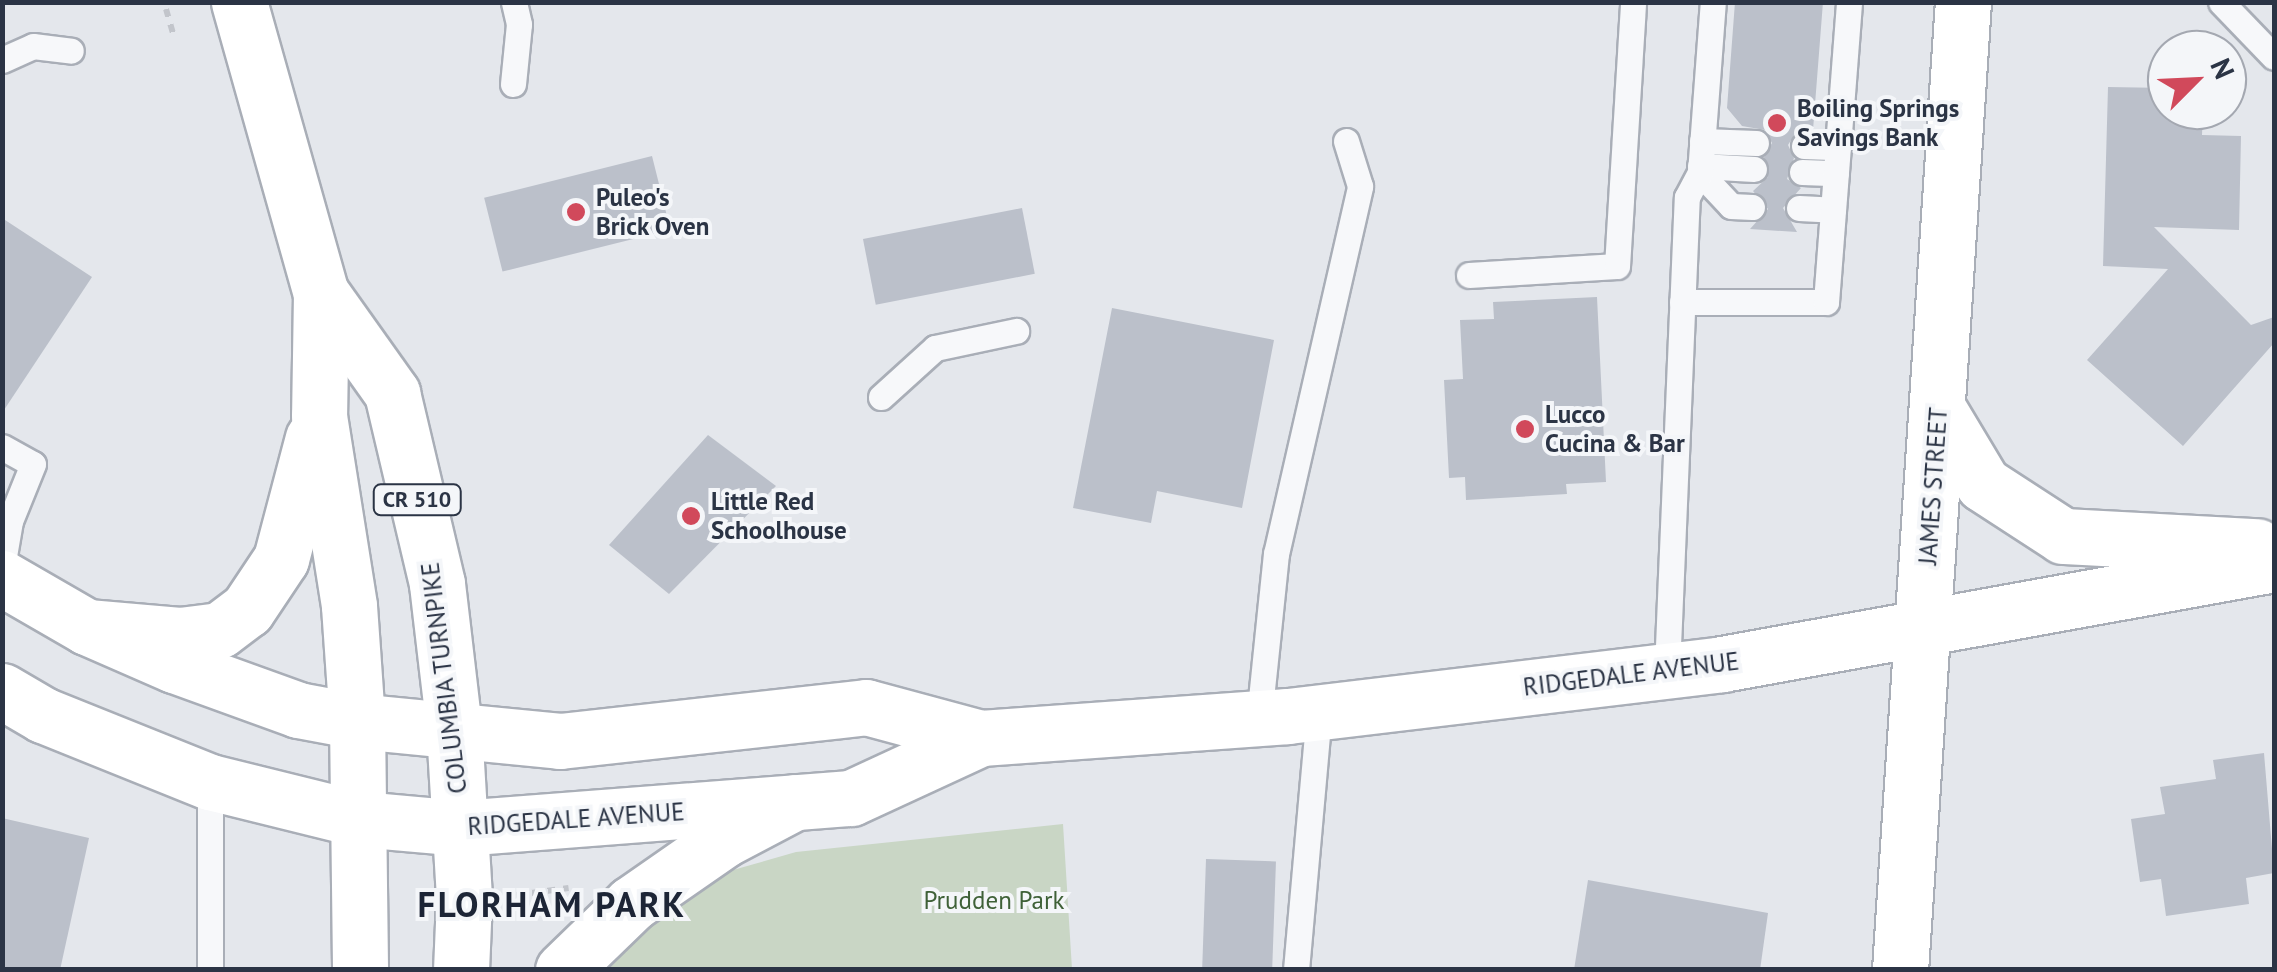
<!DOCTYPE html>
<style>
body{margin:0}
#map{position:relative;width:2277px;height:972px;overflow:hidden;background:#e4e7ec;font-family:"PT Sans",sans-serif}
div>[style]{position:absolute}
.green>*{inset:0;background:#c9d6c5}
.building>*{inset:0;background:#bbc0ca;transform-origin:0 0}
.path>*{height:6px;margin-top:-3px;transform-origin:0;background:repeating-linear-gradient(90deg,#c2c5cb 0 8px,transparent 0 16px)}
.roads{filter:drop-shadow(2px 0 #a9aeb7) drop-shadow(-2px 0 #a9aeb7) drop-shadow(0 2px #a9aeb7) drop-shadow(0 -2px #a9aeb7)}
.lane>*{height:25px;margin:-12.5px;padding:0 12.5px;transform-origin:12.5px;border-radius:12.5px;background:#f7f8fa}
.secondary>*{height:55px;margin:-27.5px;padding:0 27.5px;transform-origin:27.5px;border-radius:27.5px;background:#fff}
.primary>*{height:55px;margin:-27.5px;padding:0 27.5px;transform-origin:27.5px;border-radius:27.5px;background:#fff}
.dots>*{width:28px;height:28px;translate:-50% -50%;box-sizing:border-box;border:5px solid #f4f6f9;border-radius:50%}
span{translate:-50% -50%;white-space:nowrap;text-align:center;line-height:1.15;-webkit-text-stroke:8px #f4f6f9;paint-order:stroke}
.shield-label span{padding:2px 8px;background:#f4f6f9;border:2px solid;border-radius:8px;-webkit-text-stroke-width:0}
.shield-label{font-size:22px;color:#2b3445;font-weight:700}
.poi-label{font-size:25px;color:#2b3445;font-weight:700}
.left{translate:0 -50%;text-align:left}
.street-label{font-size:25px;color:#2b3445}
.park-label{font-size:25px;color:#3f6138}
.district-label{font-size:35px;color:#1d2536;font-weight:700;letter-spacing:2.5px}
.frame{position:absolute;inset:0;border:5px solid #2b3445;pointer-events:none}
.north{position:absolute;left:2147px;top:30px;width:100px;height:100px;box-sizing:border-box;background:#f4f6f9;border:2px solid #a4a8b1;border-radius:50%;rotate:66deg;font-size:28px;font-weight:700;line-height:40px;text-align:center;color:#2b3445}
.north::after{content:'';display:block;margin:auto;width:35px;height:45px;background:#d1495b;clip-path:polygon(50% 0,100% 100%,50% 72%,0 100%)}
</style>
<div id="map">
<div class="green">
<div style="clip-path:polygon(1063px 824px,1072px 969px,596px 970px,657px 915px,726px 872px,796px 852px)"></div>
</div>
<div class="building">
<div style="clip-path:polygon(1735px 2px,1823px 2px,1813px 130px,1796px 132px,1788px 145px,1794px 158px,1787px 179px,1801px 188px,1783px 208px,1797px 232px,1750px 229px,1768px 209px,1753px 191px,1768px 177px,1764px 157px,1772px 143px,1765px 130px,1742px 126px,1727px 108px)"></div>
<div style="clip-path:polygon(2108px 87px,2167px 88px,2167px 110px,2203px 110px,2202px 135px,2241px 136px,2239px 230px,2154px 227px,2251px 325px,2274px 317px,2274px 343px,2183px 446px,2087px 360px,2168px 269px,2103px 266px)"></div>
<div style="left:652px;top:156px;width:76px;height:173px;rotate:76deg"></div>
<div style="left:1022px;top:208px;width:67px;height:162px;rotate:79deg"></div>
<div style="clip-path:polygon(2px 218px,92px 277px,2px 413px)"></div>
<div style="clip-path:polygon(1597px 297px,1606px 482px,1566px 484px,1567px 494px,1466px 500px,1465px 477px,1449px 478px,1444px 380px,1463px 379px,1460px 320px,1494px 319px,1493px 302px)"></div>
<div style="clip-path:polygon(1112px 308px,1274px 340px,1242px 508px,1157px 491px,1151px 523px,1073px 508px)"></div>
<div style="clip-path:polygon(708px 435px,776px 486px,669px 594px,609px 545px)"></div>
<div style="clip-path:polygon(2264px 753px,2274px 873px,2246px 878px,2249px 904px,2166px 916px,2161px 879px,2140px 882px,2131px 819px,2165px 814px,2160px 787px,2216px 779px,2213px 760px)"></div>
<div style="clip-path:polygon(2px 818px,89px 838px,60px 970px,2px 970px)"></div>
<div style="left:1206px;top:859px;width:70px;height:111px;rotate:2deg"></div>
<div style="clip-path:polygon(1588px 880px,1768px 913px,1760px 970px,1574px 970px)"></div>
</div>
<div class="path">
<div style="left:166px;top:9px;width:25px;rotate:74deg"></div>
<div style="left:516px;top:895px;width:53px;rotate:-7.5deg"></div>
</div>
<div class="roads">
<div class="lane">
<div style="left:2221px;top:2px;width:76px;rotate:46.1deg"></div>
<div style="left:2px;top:60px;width:34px;rotate:-24deg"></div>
<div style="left:33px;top:46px;width:38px;rotate:7deg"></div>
<div style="left:513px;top:84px;width:60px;rotate:-84.3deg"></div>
<div style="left:519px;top:24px;width:23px;rotate:-103deg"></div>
<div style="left:1702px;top:141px;width:54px;rotate:2.1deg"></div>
<div style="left:1804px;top:146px;width:34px;rotate:2deg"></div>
<div style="left:1700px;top:166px;width:54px;rotate:3.2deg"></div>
<div style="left:1802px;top:172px;width:34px;rotate:2deg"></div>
<div style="left:1700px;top:173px;width:45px;rotate:46.8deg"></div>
<div style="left:1731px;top:206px;width:21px;rotate:3deg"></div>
<div style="left:1799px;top:208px;width:34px;rotate:3deg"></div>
<div style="left:1469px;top:275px;width:148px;rotate:-3.5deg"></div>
<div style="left:1617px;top:266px;width:264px;rotate:-86.5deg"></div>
<div style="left:1682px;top:302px;width:144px"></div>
<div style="left:1826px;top:302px;width:301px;rotate:-85.6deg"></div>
<div style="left:881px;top:397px;width:73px;rotate:-42.2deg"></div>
<div style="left:935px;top:348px;width:83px;rotate:-11.9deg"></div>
<div style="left:2px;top:447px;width:35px;rotate:29deg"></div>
<div style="left:33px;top:464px;width:61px;rotate:112deg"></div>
<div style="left:10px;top:521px;width:48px;rotate:99.7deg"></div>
<div style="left:1667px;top:670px;width:473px;rotate:-87.6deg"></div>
<div style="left:1687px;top:197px;width:27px;rotate:-62deg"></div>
<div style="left:1700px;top:173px;width:171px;rotate:-85.7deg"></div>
<div style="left:1259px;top:718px;width:165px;rotate:-84.1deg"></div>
<div style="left:1276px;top:554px;width:377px;rotate:-77.1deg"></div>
<div style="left:1360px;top:186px;width:47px;rotate:-107.3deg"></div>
<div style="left:210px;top:782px;width:188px;rotate:90deg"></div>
<div style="left:1296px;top:970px;width:259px;rotate:-84.9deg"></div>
</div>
<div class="secondary">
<div style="left:1938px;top:409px;width:87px;rotate:59deg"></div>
<div style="left:1983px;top:484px;width:95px;rotate:33deg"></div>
<div style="left:2063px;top:536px;width:194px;rotate:3deg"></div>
<div style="left:2px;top:578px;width:98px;rotate:30deg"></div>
<div style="left:87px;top:627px;width:95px;rotate:23.6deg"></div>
<div style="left:174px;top:665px;width:132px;rotate:19.9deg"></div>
<div style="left:298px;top:710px;width:60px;rotate:10.6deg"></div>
<div style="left:357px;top:721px;width:204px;rotate:5.6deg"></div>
<div style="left:560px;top:741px;width:308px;rotate:-6.3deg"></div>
<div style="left:866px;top:707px;width:119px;rotate:15.1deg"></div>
<div style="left:981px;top:738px;width:308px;rotate:-4.1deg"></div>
<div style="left:1288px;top:716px;width:437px;rotate:-6.8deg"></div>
<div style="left:1722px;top:664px;width:561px;rotate:-10.27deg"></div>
<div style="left:2px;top:691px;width:48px;rotate:30.3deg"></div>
<div style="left:43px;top:715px;width:180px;rotate:21.9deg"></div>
<div style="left:210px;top:782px;width:154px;rotate:13.9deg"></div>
<div style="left:360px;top:819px;width:100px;rotate:5.1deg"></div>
<div style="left:460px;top:828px;width:392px;rotate:-4.4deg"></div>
<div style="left:851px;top:798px;width:143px;rotate:-24.8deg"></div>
<div style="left:1900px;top:970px;width:970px;rotate:-86.28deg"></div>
</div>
<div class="primary">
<div style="left:239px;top:2px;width:302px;rotate:74.3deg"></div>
<div style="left:321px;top:293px;width:123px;rotate:90.9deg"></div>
<div style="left:319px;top:416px;width:192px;rotate:81deg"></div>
<div style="left:349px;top:606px;width:115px;rotate:86deg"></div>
<div style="left:357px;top:721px;width:249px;rotate:89.3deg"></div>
<div style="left:321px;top:293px;width:123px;rotate:54.6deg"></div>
<div style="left:392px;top:393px;width:196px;rotate:76.7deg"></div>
<div style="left:437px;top:584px;width:146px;rotate:83.3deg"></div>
<div style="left:454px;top:729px;width:170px;rotate:86.6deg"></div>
<div style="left:464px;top:899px;width:71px;rotate:92.4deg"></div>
<div style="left:87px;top:627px;width:93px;rotate:4.9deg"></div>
<div style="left:180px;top:635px;width:40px;rotate:-7.1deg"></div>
<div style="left:220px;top:630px;width:34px;rotate:-37deg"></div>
<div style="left:247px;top:610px;width:61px;rotate:-56.3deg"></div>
<div style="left:281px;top:559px;width:125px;rotate:-75.2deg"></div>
<div style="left:563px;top:970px;width:95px;rotate:-44.1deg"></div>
<div style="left:631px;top:904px;width:112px;rotate:-34.8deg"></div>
<div style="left:723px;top:840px;width:81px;rotate:-27.8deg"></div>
</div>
</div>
<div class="dots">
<div style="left:1777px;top:123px;background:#d1495b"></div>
<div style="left:576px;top:212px;background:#d1495b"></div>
<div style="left:1525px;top:429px;background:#d1495b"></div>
<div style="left:691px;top:516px;background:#d1495b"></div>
</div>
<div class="shield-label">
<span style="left:417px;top:500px">CR 510</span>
</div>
<div class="poi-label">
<span class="left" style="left:1797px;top:123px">Boiling Springs<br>Savings Bank</span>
<span class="left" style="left:596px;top:212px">Puleo's<br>Brick Oven</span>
<span class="left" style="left:1545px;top:429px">Lucco<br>Cucina &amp; Bar</span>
<span class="left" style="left:711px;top:516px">Little Red<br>Schoolhouse</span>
</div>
<div class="street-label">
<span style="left:1933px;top:486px;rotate:-86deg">JAMES STREET</span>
<span style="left:1631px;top:674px;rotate:-7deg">RIDGEDALE AVENUE</span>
<span style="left:444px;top:678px;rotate:-97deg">COLUMBIA TURNPIKE</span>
<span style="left:576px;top:819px;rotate:-4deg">RIDGEDALE AVENUE</span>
</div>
<div class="park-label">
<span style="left:994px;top:900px">Prudden Park</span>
</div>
<div class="district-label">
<span style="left:552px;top:904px">FLORHAM PARK</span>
</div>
<div class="frame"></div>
<div class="north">N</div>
</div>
